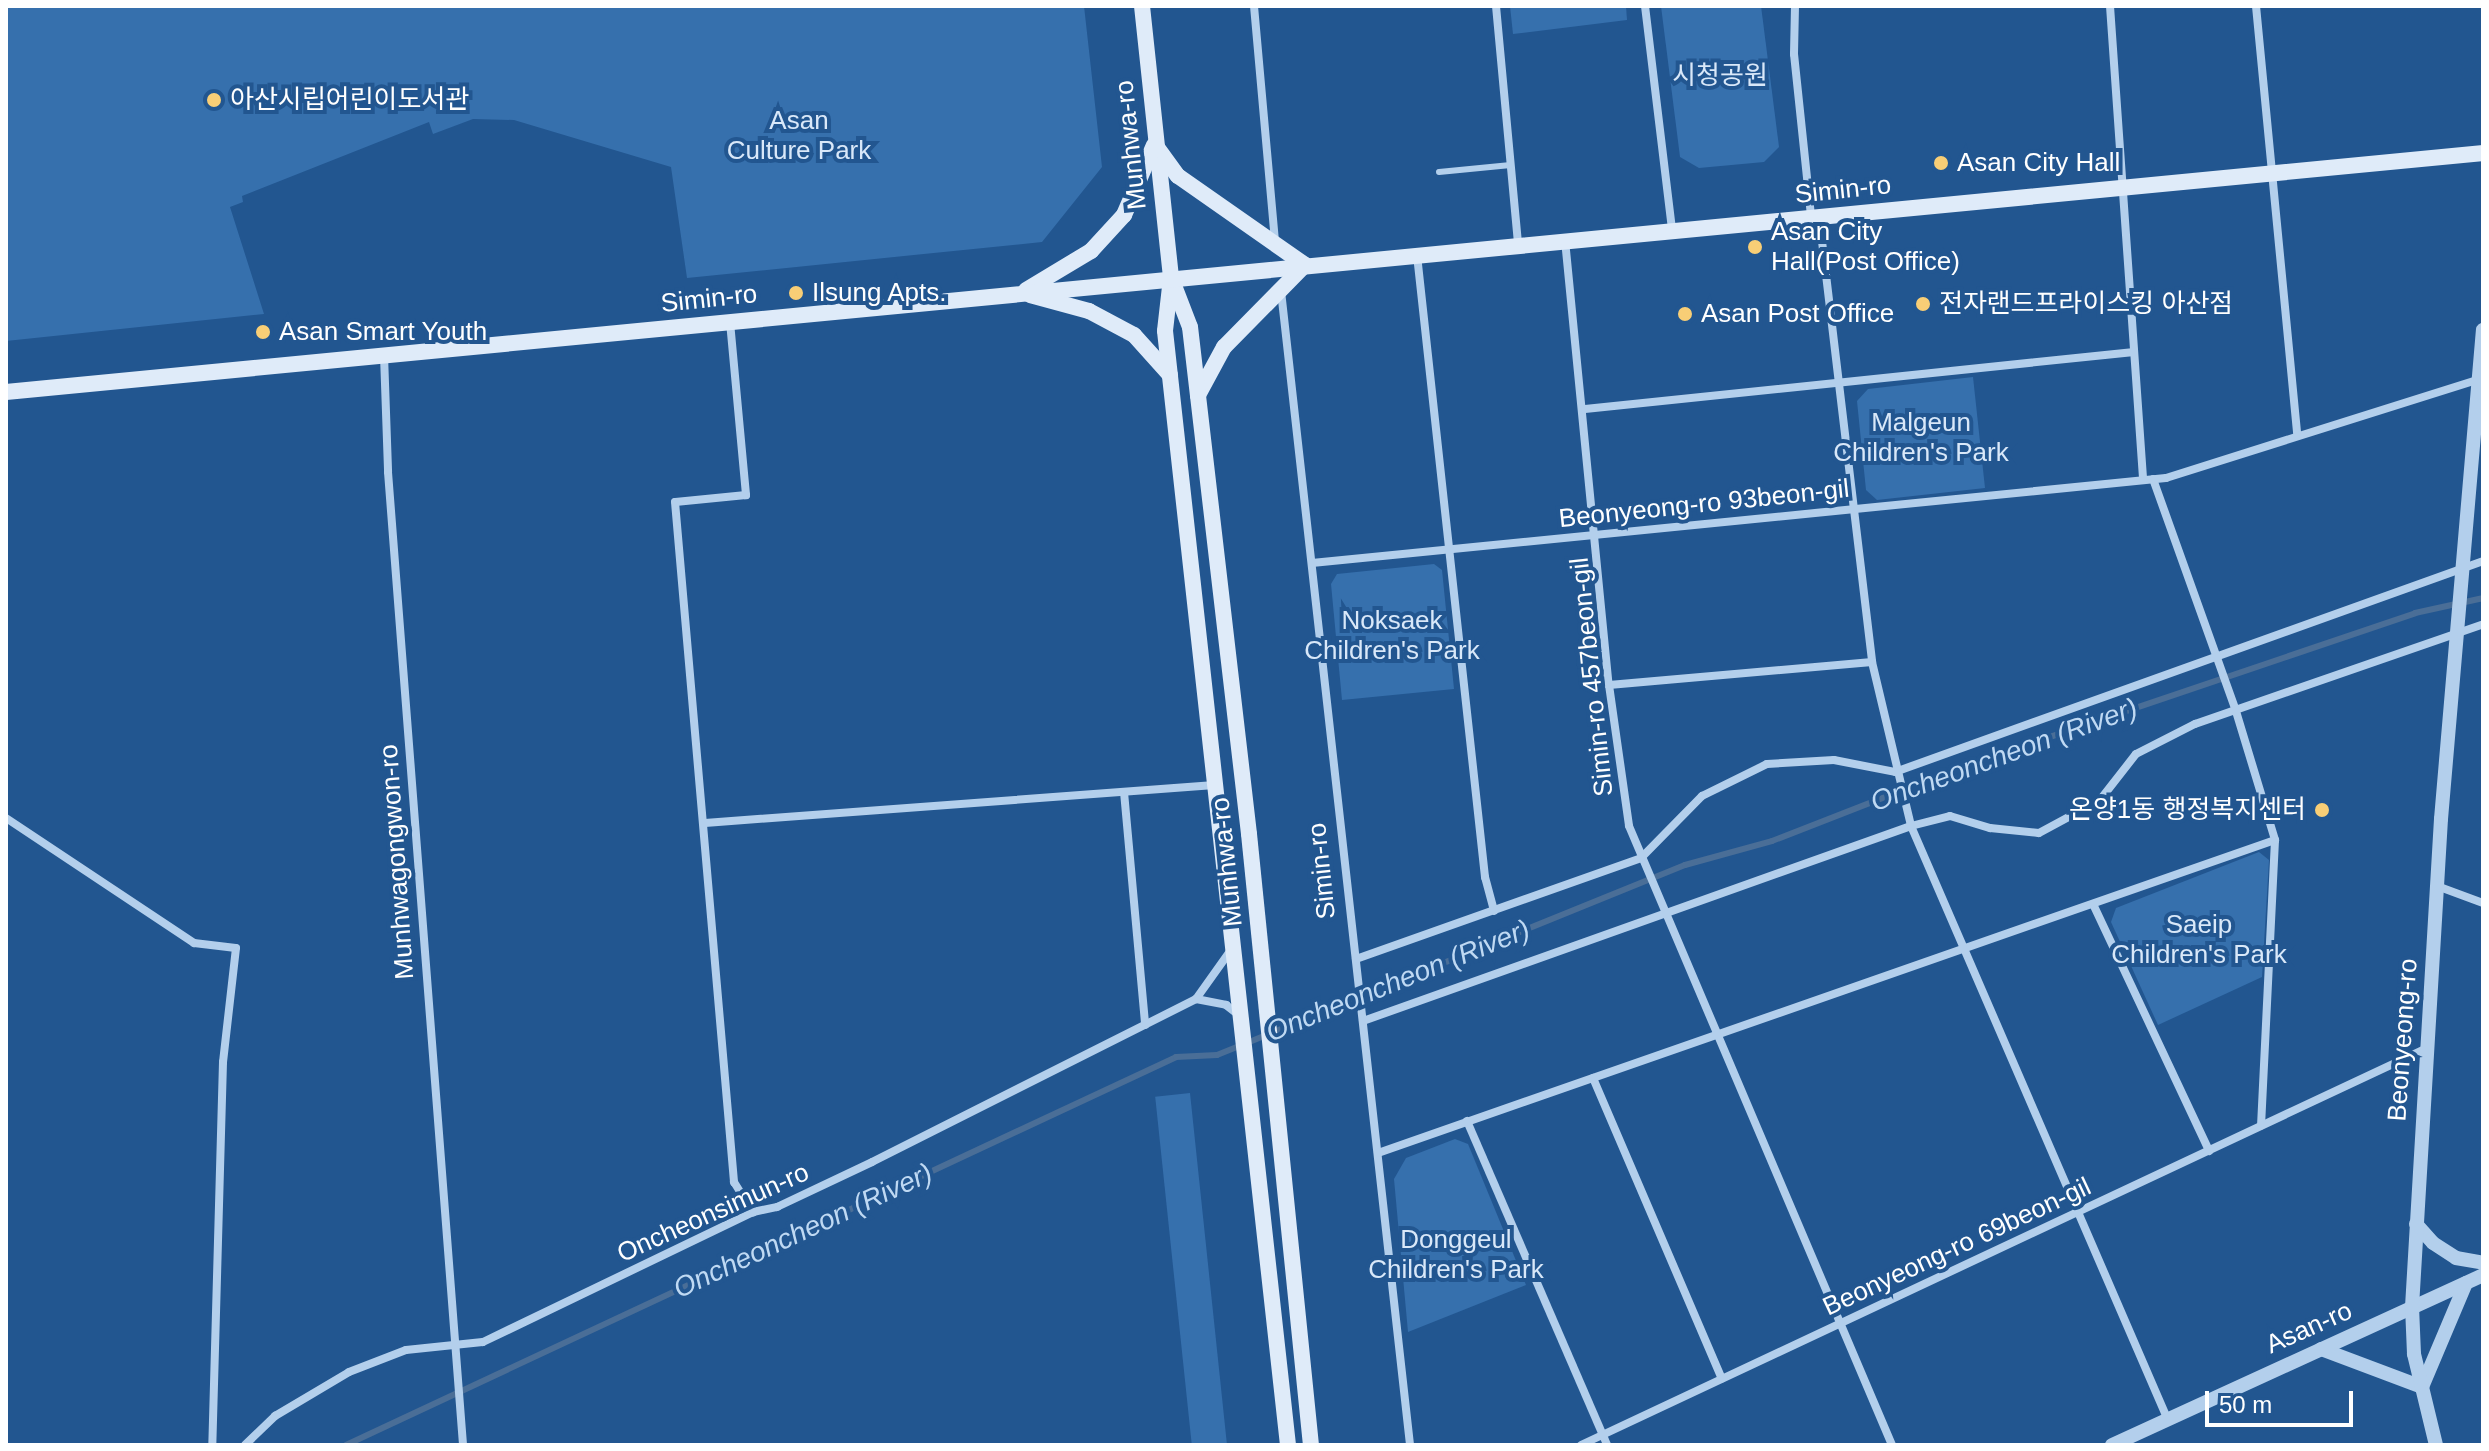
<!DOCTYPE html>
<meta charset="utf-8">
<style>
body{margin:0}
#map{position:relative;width:2489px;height:1451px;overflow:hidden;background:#225690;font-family:Arial,"Noto Sans KR",sans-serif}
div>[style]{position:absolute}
.green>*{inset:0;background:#3670ad;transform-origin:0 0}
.stream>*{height:6px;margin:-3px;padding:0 3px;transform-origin:3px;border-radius:3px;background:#4a6e97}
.service>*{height:6px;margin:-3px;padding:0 3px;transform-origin:3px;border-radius:3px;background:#b3cfec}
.minor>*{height:8px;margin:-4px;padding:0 4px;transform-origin:4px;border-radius:4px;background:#b3cfec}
.tertiary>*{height:14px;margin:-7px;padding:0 7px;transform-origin:7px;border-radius:7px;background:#b3cfec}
.secondary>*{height:16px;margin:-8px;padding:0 8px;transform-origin:8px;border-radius:8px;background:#dfebf9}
.dots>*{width:22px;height:22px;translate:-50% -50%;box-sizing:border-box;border:4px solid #225690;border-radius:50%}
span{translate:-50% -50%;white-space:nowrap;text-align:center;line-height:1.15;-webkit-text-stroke:8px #225690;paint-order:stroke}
.park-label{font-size:26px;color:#d9e8f9}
.poi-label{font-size:26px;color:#fff}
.left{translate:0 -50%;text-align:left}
.right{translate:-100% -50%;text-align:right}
.street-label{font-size:26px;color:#fff}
.water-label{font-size:28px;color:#bfd9f3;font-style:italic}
.frame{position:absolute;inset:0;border:8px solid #fff;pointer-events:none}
.scale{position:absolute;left:2205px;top:1391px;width:148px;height:36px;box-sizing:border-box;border:4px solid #fff;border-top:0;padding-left:10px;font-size:24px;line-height:28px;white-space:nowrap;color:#fff;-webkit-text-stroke:6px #225690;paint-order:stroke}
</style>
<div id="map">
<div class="green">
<div style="clip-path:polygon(6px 6px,1084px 6px,1102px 167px,1042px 242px,687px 278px,671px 167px,514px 120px,473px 119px,433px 134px,429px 122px,242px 196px,243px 202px,230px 207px,264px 314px,6px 341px)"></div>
<div style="clip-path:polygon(1510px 6px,1626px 6px,1627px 20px,1513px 34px)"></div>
<div style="clip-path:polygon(1661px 6px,1761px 6px,1779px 147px,1764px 162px,1699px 168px,1680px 157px)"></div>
<div style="clip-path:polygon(1973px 377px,1985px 488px,1877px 500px,1866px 490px,1857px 401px,1868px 389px)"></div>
<div style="clip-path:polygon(1434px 564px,1442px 570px,1454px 689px,1342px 700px,1331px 584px,1337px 574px)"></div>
<div style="clip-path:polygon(2259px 852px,2269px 860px,2262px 977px,2158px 1025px,2111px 922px,2116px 908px)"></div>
<div style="left:1190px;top:1093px;width:354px;height:35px;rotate:84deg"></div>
<div style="clip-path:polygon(1455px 1139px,1468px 1144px,1526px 1285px,1408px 1332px,1394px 1179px,1406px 1158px)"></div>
</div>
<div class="stream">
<div style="left:346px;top:1445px;width:916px;rotate:-25.05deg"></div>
<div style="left:1176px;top:1057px;width:41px;rotate:-2.8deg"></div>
<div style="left:1217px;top:1055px;width:505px;rotate:-22.1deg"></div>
<div style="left:1685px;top:865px;width:90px;rotate:-15.4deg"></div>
<div style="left:1772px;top:841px;width:209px;rotate:-21.3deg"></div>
<div style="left:1967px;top:765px;width:473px;rotate:-18.7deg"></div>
<div style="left:2415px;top:613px;width:70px;rotate:-12.4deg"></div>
</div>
<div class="service">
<div style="left:1439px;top:172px;width:72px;rotate:-5.6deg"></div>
</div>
<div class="minor">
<div style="left:1254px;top:6px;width:236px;rotate:84.9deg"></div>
<div style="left:1496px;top:6px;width:240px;rotate:84.7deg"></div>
<div style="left:1645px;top:6px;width:226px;rotate:83.1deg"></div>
<div style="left:1795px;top:6px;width:48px;rotate:91.2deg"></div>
<div style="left:1794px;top:54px;width:164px;rotate:84deg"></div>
<div style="left:2110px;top:6px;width:475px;rotate:86deg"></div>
<div style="left:2256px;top:6px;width:431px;rotate:84.5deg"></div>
<div style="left:1819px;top:216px;width:449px;rotate:83.2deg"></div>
<div style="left:1872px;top:662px;width:169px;rotate:76.6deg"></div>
<div style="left:1911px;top:826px;width:645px;rotate:66.61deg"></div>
<div style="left:1565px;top:240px;width:447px;rotate:84.4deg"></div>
<div style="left:1609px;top:685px;width:142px;rotate:81.9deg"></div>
<div style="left:1629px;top:826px;width:673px;rotate:66.98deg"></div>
<div style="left:1417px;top:255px;width:626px;rotate:83.76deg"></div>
<div style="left:1485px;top:877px;width:35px;rotate:75deg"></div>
<div style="left:1281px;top:291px;width:1161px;rotate:83.62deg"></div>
<div style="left:730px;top:322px;width:174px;rotate:84.7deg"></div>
<div style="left:746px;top:495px;width:71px;rotate:174.4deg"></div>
<div style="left:675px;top:502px;width:683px;rotate:85.04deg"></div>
<div style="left:734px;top:1182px;width:36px;rotate:58deg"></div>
<div style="left:384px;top:355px;width:117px;rotate:88deg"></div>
<div style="left:388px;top:472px;width:976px;rotate:85.59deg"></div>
<div style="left:1585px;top:409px;width:552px;rotate:-5.93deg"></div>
<div style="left:2153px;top:479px;width:243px;rotate:70.3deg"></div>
<div style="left:2235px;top:708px;width:138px;rotate:73.1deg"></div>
<div style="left:2275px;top:840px;width:286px;rotate:92.8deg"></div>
<div style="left:1312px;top:563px;width:858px;rotate:-5.68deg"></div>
<div style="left:2166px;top:478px;width:326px;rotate:-17.5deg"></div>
<div style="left:1609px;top:685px;width:264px;rotate:-5deg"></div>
<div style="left:1124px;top:792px;width:234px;rotate:84.8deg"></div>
<div style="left:6px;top:818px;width:226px;rotate:33.6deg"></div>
<div style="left:194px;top:943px;width:42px;rotate:6.8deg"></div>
<div style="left:236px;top:948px;width:115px;rotate:96.5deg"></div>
<div style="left:223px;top:1062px;width:383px;rotate:91.6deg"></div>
<div style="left:705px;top:823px;width:511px;rotate:-4.26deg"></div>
<div style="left:2437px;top:886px;width:49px;rotate:20.3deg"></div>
<div style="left:2093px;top:904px;width:273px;rotate:64.8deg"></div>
<div style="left:1356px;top:959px;width:302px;rotate:-19.5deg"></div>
<div style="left:1641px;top:858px;width:87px;rotate:-45.5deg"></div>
<div style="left:1702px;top:796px;width:72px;rotate:-26.2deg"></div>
<div style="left:1767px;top:764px;width:67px;rotate:-3.4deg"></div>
<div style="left:1834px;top:760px;width:62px;rotate:11.1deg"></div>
<div style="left:1895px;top:772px;width:625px;rotate:-19.74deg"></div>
<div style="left:1196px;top:999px;width:31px;rotate:11deg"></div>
<div style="left:1226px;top:1005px;width:16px;rotate:38deg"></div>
<div style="left:1363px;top:1021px;width:582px;rotate:-19.59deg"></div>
<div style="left:1911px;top:826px;width:40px;rotate:-14.4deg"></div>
<div style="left:1950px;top:816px;width:42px;rotate:16.7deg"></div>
<div style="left:1990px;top:828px;width:49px;rotate:5.8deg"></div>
<div style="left:2039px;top:833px;width:69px;rotate:-28.4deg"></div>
<div style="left:2100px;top:800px;width:58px;rotate:-52deg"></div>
<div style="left:2136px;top:754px;width:66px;rotate:-27deg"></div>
<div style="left:2195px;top:724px;width:305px;rotate:-19.1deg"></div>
<div style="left:1593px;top:1078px;width:327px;rotate:66.8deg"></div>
<div style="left:1467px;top:1121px;width:353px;rotate:66.6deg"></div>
<div style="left:1378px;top:1153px;width:950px;rotate:-19.24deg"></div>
<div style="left:245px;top:1445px;width:42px;rotate:-44deg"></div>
<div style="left:275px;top:1416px;width:86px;rotate:-30.7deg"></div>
<div style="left:349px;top:1372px;width:61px;rotate:-21.1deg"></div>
<div style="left:406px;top:1350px;width:77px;rotate:-5.9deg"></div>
<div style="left:483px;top:1342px;width:300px;rotate:-25.7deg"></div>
<div style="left:753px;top:1212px;width:25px;rotate:-12deg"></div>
<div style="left:777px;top:1207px;width:105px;rotate:-25.3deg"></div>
<div style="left:872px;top:1162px;width:363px;rotate:-26.7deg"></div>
<div style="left:1196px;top:999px;width:60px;rotate:-54.5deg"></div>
<div style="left:1581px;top:1445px;width:932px;rotate:-25.14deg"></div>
</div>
<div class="tertiary">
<div style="left:2416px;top:1224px;width:25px;rotate:48deg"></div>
<div style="left:2433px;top:1243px;width:27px;rotate:33deg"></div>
<div style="left:2456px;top:1258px;width:27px;rotate:10deg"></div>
<div style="left:2321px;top:1349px;width:108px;rotate:20.6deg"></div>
<div style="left:2422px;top:1387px;width:113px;rotate:-67.1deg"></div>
<div style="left:2112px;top:1445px;width:408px;rotate:-24.6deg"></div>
<div style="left:2436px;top:1445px;width:94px;rotate:-103.6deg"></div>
<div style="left:2414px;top:1354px;width:47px;rotate:-92.4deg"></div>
<div style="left:2412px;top:1307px;width:489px;rotate:-86.6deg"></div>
<div style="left:2441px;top:819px;width:491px;rotate:-85.1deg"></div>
</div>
<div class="secondary">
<div style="left:1142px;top:6px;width:274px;rotate:83.9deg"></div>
<div style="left:1171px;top:278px;width:53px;rotate:96.5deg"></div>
<div style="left:1165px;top:331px;width:1121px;rotate:83.7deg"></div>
<div style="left:1156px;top:146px;width:37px;rotate:54deg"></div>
<div style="left:1178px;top:176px;width:155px;rotate:35deg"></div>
<div style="left:1305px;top:265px;width:115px;rotate:134.6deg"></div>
<div style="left:1224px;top:347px;width:55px;rotate:118.4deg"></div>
<div style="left:1173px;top:283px;width:47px;rotate:68.9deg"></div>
<div style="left:1190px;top:327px;width:510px;rotate:83.36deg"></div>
<div style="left:1249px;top:834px;width:614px;rotate:84.21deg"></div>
<div style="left:1026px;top:290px;width:76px;rotate:-31deg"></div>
<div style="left:1091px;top:251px;width:49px;rotate:-47.5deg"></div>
<div style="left:1124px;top:215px;width:76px;rotate:-66.8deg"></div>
<div style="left:1030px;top:295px;width:61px;rotate:15.2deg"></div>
<div style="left:1089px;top:311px;width:51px;rotate:28.1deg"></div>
<div style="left:1134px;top:335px;width:54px;rotate:48deg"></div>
<div style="left:6px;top:392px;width:2489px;rotate:-5.51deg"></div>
</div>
<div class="dots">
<div style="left:214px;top:100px;background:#f8ce76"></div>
<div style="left:1941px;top:163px;background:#f8ce76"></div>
<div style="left:1755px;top:247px;background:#f8ce76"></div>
<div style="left:796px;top:293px;background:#f8ce76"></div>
<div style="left:1923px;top:304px;background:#f8ce76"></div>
<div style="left:1685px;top:314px;background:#f8ce76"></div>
<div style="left:263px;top:332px;background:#f8ce76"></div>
<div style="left:2322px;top:810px;background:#f8ce76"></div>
</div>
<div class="park-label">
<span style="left:1720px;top:76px">시청공원</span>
<span style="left:799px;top:136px">Asan<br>Culture Park</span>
<span style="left:1921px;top:438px">Malgeun<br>Children's Park</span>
<span style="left:1392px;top:636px">Noksaek<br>Children's Park</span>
<span style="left:2199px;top:940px">Saeip<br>Children's Park</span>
<span style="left:1456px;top:1255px">Donggeul<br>Children's Park</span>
</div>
<div class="poi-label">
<span class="left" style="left:230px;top:100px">아산시립어린이도서관</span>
<span class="left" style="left:1957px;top:163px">Asan City Hall</span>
<span class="left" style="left:1771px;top:247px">Asan City<br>Hall(Post Office)</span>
<span class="left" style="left:812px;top:293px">Ilsung Apts.</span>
<span class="left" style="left:1939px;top:304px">전자랜드프라이스킹 아산점</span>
<span class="left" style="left:1701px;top:314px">Asan Post Office</span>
<span class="left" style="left:279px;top:332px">Asan Smart Youth</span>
<span class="right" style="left:2306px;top:810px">온양1동 행정복지센터</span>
</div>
<div class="street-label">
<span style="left:1131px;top:145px;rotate:-96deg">Munhwa-ro</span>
<span style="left:1843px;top:190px;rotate:-6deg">Simin-ro</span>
<span style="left:709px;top:299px;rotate:-6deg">Simin-ro</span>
<span style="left:1704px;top:504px;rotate:-6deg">Beonyeong-ro 93beon-gil</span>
<span style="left:1592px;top:677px;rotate:-96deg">Simin-ro 457beon-gil</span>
<span style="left:397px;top:862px;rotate:-94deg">Munhwagongwon-ro</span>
<span style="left:1227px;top:862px;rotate:-96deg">Munhwa-ro</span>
<span style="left:1322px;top:871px;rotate:-96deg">Simin-ro</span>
<span style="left:2403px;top:1040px;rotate:-86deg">Beonyeong-ro</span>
<span style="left:713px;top:1213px;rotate:-24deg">Oncheonsimun-ro</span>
<span style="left:1957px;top:1247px;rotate:-25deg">Beonyeong-ro 69beon-gil</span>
<span style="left:2309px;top:1328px;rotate:-24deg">Asan-ro</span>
</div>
<div class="water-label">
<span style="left:2004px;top:755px;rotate:-20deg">Oncheoncheon (River)</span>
<span style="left:1398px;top:981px;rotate:-22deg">Oncheoncheon (River)</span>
<span style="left:803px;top:1231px;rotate:-25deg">Oncheoncheon (River)</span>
</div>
<div class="frame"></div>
<div class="scale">50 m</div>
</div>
